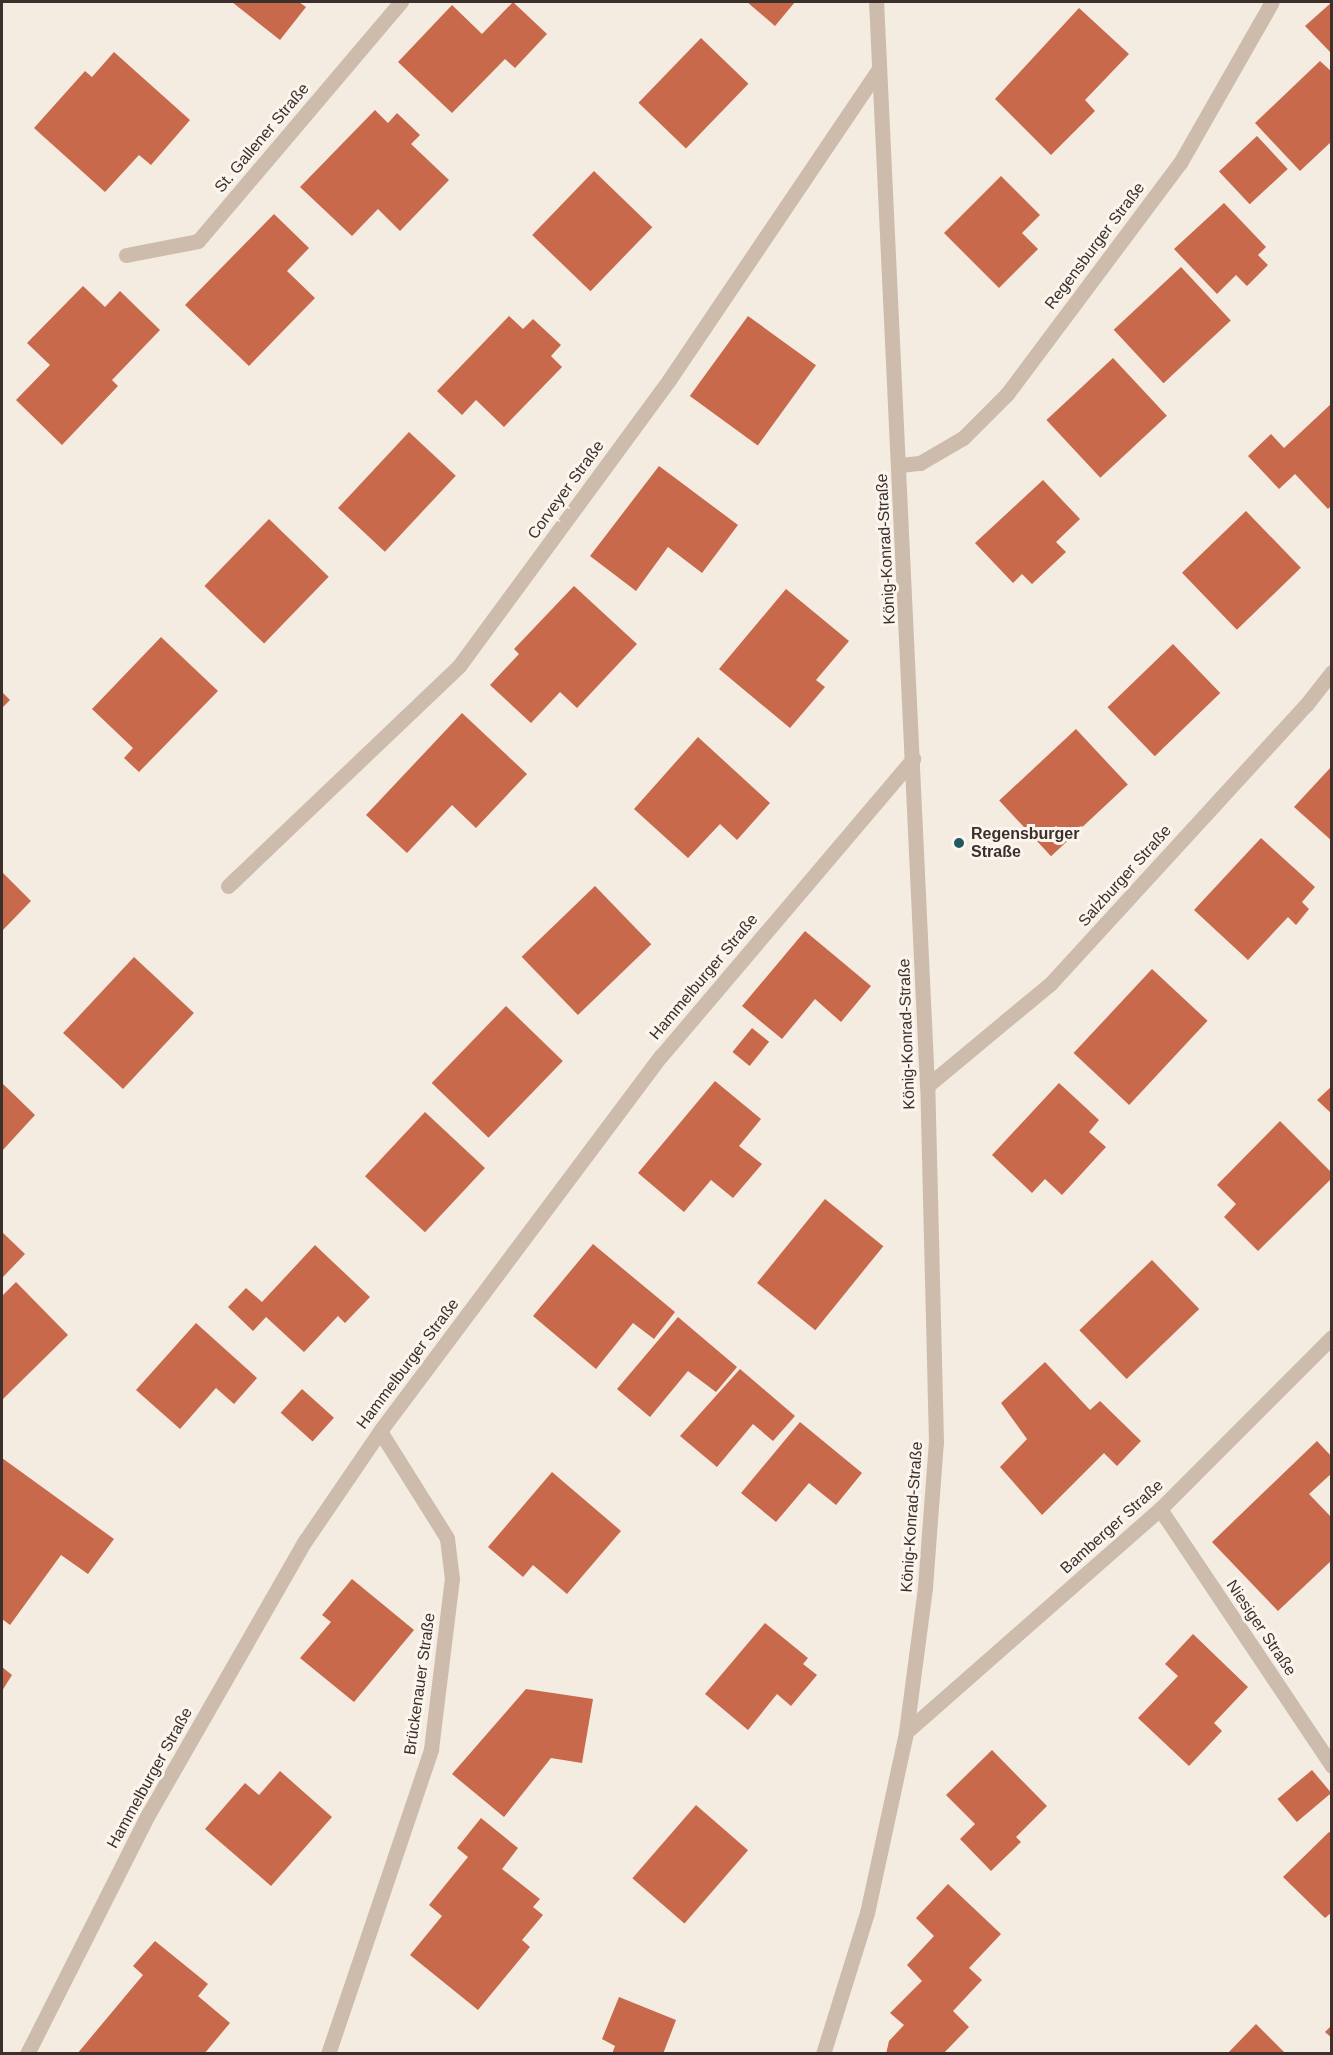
<!DOCTYPE html>
<meta charset="utf-8">
<style>
body{margin:0}
#map{position:relative;width:1333px;height:2055px;overflow:hidden;background:#f4ebe1;font-family:Helvetica,sans-serif}
div>[style]{position:absolute}
.building>*{inset:0;background:#c8694b;transform-origin:0 0}
.minor>*{height:15px;margin:-7.5px;padding:0 7.5px;transform-origin:7.5px;border-radius:7.5px;background:#cdbbac}
.dots>*{width:16px;height:16px;translate:-50% -50%;box-sizing:border-box;border:3px solid #fbf5ee;border-radius:50%}
span{translate:-50% -50%;white-space:nowrap;text-align:center;line-height:1.15;-webkit-text-stroke:6px #fbf5ee;paint-order:stroke}
.street-label{font-size:16px;color:#3b302b}
.poi-label{font-size:16px;color:#3b302b;font-weight:700}
.left{translate:0 -50%;text-align:left}
.frame{position:absolute;inset:0;border:3px solid #3b302b;pointer-events:none}
</style>
<div id="map">
<div class="building">
<div style="clip-path:polygon(232px 2px,299px 2px,306px 7px,280px 40px)"></div>
<div style="clip-path:polygon(513px 2px,547px 34px,515px 68px,505px 59px,452px 113px,398px 62px,452px 5px,482px 34px)"></div>
<div style="clip-path:polygon(747px 2px,795px 2px,775px 26px)"></div>
<div style="clip-path:polygon(1332px 2px,1332px 54px,1305px 26px)"></div>
<div style="clip-path:polygon(1079px 8px,1129px 54px,1085px 100px,1095px 111px,1051px 155px,995px 99px)"></div>
<div style="left:701px;top:38px;width:66px;height:90px;rotate:44deg"></div>
<div style="clip-path:polygon(114px 52px,190px 120px,151px 165px,139px 155px,105px 192px,34px 128px,85px 71px,92px 77px)"></div>
<div style="clip-path:polygon(1320px 61px,1332px 72px,1332px 141px,1300px 171px,1255px 123px)"></div>
<div style="clip-path:polygon(375px 110px,388px 123px,397px 113px,420px 135px,411px 144px,449px 180px,400px 231px,378px 209px,352px 236px,300px 187px)"></div>
<div style="left:1257px;top:136px;width:45px;height:52px;rotate:47deg"></div>
<div style="left:594px;top:171px;width:81px;height:89px;rotate:44deg"></div>
<div style="clip-path:polygon(1001px 176px,1040px 215px,1022px 233px,1038px 249px,999px 288px,944px 233px)"></div>
<div style="clip-path:polygon(1224px 203px,1266px 247px,1258px 255px,1268px 265px,1247px 286px,1236px 275px,1217px 294px,1174px 249px)"></div>
<div style="clip-path:polygon(274px 214px,309px 248px,287px 271px,315px 298px,249px 366px,185px 305px)"></div>
<div style="left:1181px;top:267px;width:73px;height:92px;rotate:47deg"></div>
<div style="clip-path:polygon(83px 286px,105px 307px,120px 291px,160px 330px,112px 380px,118px 386px,62px 445px,16px 400px,50px 365px,27px 343px)"></div>
<div style="clip-path:polygon(509px 316px,523px 329px,533px 319px,561px 345px,551px 356px,562px 367px,504px 427px,476px 400px,462px 415px,437px 391px)"></div>
<div style="left:748px;top:316px;width:84px;height:99px;rotate:36deg"></div>
<div style="left:1113px;top:358px;width:79px;height:91px;rotate:47deg"></div>
<div style="clip-path:polygon(1332px 403px,1332px 505px,1328px 509px,1295px 474px,1279px 489px,1248px 456px,1271px 434px,1284px 448px)"></div>
<div style="left:409px;top:432px;width:64px;height:104px;rotate:43deg"></div>
<div style="clip-path:polygon(659px 466px,738px 525px,702px 573px,668px 547px,636px 591px,590px 556px)"></div>
<div style="clip-path:polygon(1043px 480px,1080px 519px,1056px 542px,1066px 552px,1032px 584px,1022px 574px,1013px 583px,975px 543px)"></div>
<div style="left:1246px;top:511px;width:79px;height:89px;rotate:46deg"></div>
<div style="left:269px;top:519px;width:83px;height:93px;rotate:44deg"></div>
<div style="clip-path:polygon(574px 586px,637px 644px,577px 708px,560px 692px,531px 723px,490px 685px,519px 654px,514px 649px)"></div>
<div style="clip-path:polygon(786px 589px,849px 641px,816px 680px,825px 687px,790px 728px,719px 669px)"></div>
<div style="clip-path:polygon(161px 637px,218px 691px,139px 772px,124px 758px,133px 748px,92px 709px)"></div>
<div style="left:1173px;top:644px;width:68px;height:91px;rotate:46deg"></div>
<div style="clip-path:polygon(2px 692px,10px 700px,2px 708px)"></div>
<div style="clip-path:polygon(462px 713px,527px 774px,476px 828px,452px 805px,407px 853px,366px 815px)"></div>
<div style="left:1076px;top:729px;width:76px;height:105px;rotate:47deg"></div>
<div style="clip-path:polygon(698px 737px,770px 803px,737px 840px,720px 824px,688px 858px,634px 809px)"></div>
<div style="clip-path:polygon(1332px 766px,1332px 841px,1294px 807px)"></div>
<div style="clip-path:polygon(1261px 838px,1315px 887px,1302px 902px,1309px 909px,1296px 925px,1288px 917px,1248px 960px,1194px 910px)"></div>
<div style="clip-path:polygon(2px 872px,31px 901px,2px 931px)"></div>
<div style="left:595px;top:886px;width:81px;height:102px;rotate:46deg"></div>
<div style="clip-path:polygon(805px 931px,871px 986px,841px 1022px,815px 999px,782px 1039px,742px 1006px)"></div>
<div style="left:134px;top:957px;width:82px;height:104px;rotate:43deg"></div>
<div style="left:1152px;top:969px;width:76px;height:115px;rotate:43deg"></div>
<div style="left:506px;top:1006px;width:79px;height:107px;rotate:44deg"></div>
<div style="left:752px;top:1028px;width:22px;height:31px;rotate:39deg"></div>
<div style="clip-path:polygon(715px 1081px,761px 1119px,739px 1146px,762px 1164px,733px 1198px,711px 1180px,684px 1212px,638px 1173px)"></div>
<div style="clip-path:polygon(2px 1083px,35px 1115px,2px 1151px)"></div>
<div style="clip-path:polygon(1059px 1083px,1099px 1120px,1089px 1132px,1106px 1147px,1062px 1195px,1045px 1179px,1032px 1193px,992px 1155px)"></div>
<div style="clip-path:polygon(1332px 1086px,1332px 1114px,1317px 1100px)"></div>
<div style="left:425px;top:1112px;width:82px;height:88px;rotate:43deg"></div>
<div style="clip-path:polygon(1280px 1121px,1332px 1173px,1332px 1178px,1258px 1251px,1224px 1217px,1236px 1204px,1217px 1185px)"></div>
<div style="left:825px;top:1199px;width:75px;height:108px;rotate:39deg"></div>
<div style="clip-path:polygon(2px 1232px,25px 1254px,2px 1278px)"></div>
<div style="clip-path:polygon(593px 1244px,675px 1312px,654px 1339px,633px 1323px,596px 1369px,533px 1316px)"></div>
<div style="clip-path:polygon(315px 1245px,370px 1297px,345px 1323px,338px 1316px,304px 1352px,266px 1317px,253px 1331px,228px 1307px,246px 1288px,262px 1302px)"></div>
<div style="left:1152px;top:1260px;width:68px;height:101px;rotate:46deg"></div>
<div style="clip-path:polygon(16px 1282px,68px 1335px,2px 1400px,2px 1296px)"></div>
<div style="clip-path:polygon(678px 1317px,737px 1367px,716px 1392px,688px 1371px,650px 1417px,617px 1389px)"></div>
<div style="clip-path:polygon(196px 1323px,257px 1378px,234px 1404px,216px 1388px,180px 1429px,136px 1390px)"></div>
<div style="clip-path:polygon(1045px 1362px,1090px 1410px,1100px 1401px,1141px 1441px,1117px 1466px,1104px 1453px,1042px 1515px,1000px 1467px,1027px 1439px,1001px 1403px)"></div>
<div style="clip-path:polygon(740px 1369px,795px 1416px,773px 1441px,753px 1424px,717px 1467px,680px 1436px)"></div>
<div style="left:302px;top:1389px;width:43px;height:32px;rotate:42deg"></div>
<div style="clip-path:polygon(800px 1422px,862px 1473px,836px 1505px,809px 1483px,776px 1522px,741px 1493px)"></div>
<div style="clip-path:polygon(1317px 1441px,1332px 1457px,1332px 1473px,1309px 1494px,1332px 1518px,1332px 1560px,1278px 1611px,1212px 1542px)"></div>
<div style="clip-path:polygon(2px 1458px,114px 1539px,88px 1574px,61px 1555px,10px 1625px,2px 1619px)"></div>
<div style="clip-path:polygon(552px 1472px,621px 1531px,567px 1594px,533px 1565px,523px 1577px,488px 1547px)"></div>
<div style="clip-path:polygon(352px 1579px,414px 1630px,354px 1702px,300px 1658px,331px 1622px,322px 1615px)"></div>
<div style="clip-path:polygon(765px 1623px,808px 1658px,803px 1664px,817px 1675px,791px 1706px,777px 1694px,748px 1730px,705px 1694px)"></div>
<div style="clip-path:polygon(1193px 1634px,1248px 1687px,1214px 1723px,1222px 1731px,1189px 1766px,1138px 1718px,1178px 1676px,1165px 1664px)"></div>
<div style="clip-path:polygon(2px 1667px,12px 1675px,2px 1691px)"></div>
<div style="clip-path:polygon(526px 1689px,593px 1699px,582px 1763px,551px 1758px,504px 1817px,452px 1774px)"></div>
<div style="clip-path:polygon(992px 1750px,1047px 1806px,1016px 1837px,1021px 1842px,991px 1871px,960px 1839px,975px 1824px,946px 1795px)"></div>
<div style="left:1312px;top:1770px;width:30px;height:45px;rotate:50deg"></div>
<div style="clip-path:polygon(280px 1771px,332px 1817px,271px 1886px,205px 1829px,245px 1783px,259px 1795px)"></div>
<div style="left:696px;top:1805px;width:69px;height:97px;rotate:41deg"></div>
<div style="clip-path:polygon(481px 1818px,518px 1848px,502px 1869px,540px 1899px,533px 1907px,543px 1915px,522px 1940px,530px 1947px,478px 2010px,410px 1955px,442px 1916px,429px 1905px,468px 1857px,457px 1848px)"></div>
<div style="clip-path:polygon(1329px 1832px,1332px 1834px,1332px 1912px,1325px 1918px,1283px 1877px)"></div>
<div style="clip-path:polygon(948px 1884px,1001px 1934px,969px 1968px,982px 1980px,953px 2011px,969px 2027px,943px 2054px,886px 2054px,889px 2041px,904px 2025px,890px 2013px,922px 1981px,907px 1965px,934px 1936px,916px 1918px)"></div>
<div style="clip-path:polygon(155px 1941px,208px 1984px,198px 1996px,230px 2023px,204px 2054px,77px 2054px,143px 1975px,133px 1966px)"></div>
<div style="clip-path:polygon(619px 1997px,676px 2020px,663px 2054px,612px 2054px,615px 2046px,602px 2039px)"></div>
<div style="clip-path:polygon(1256px 2024px,1286px 2054px,1227px 2054px)"></div>
<div style="clip-path:polygon(1332px 2025px,1332px 2038px,1325px 2032px)"></div>
</div>
<div class="minor">
<div style="left:126px;top:255px;width:73px;rotate:-11deg"></div>
<div style="left:198px;top:241px;width:314px;rotate:-49.7deg"></div>
<div style="left:900px;top:465px;width:20px;rotate:-6deg"></div>
<div style="left:920px;top:463px;width:50px;rotate:-30.2deg"></div>
<div style="left:963px;top:438px;width:62px;rotate:-45deg"></div>
<div style="left:1007px;top:394px;width:289px;rotate:-53.2deg"></div>
<div style="left:1180px;top:163px;width:185px;rotate:-60.3deg"></div>
<div style="left:228px;top:886px;width:319px;rotate:-43.6deg"></div>
<div style="left:459px;top:666px;width:355px;rotate:-53.7deg"></div>
<div style="left:669px;top:380px;width:375px;rotate:-56deg"></div>
<div style="left:927px;top:1086px;width:161px;rotate:-39.7deg"></div>
<div style="left:1051px;top:983px;width:377px;rotate:-47.5deg"></div>
<div style="left:1306px;top:705px;width:42px;rotate:-51.8deg"></div>
<div style="left:1160px;top:1509px;width:309px;rotate:56.2deg"></div>
<div style="left:906px;top:1732px;width:338px;rotate:-41.3deg"></div>
<div style="left:1160px;top:1509px;width:243px;rotate:-45deg"></div>
<div style="left:27px;top:2054px;width:270px;rotate:-63.2deg"></div>
<div style="left:149px;top:1813px;width:314px;rotate:-60.2deg"></div>
<div style="left:305px;top:1541px;width:133px;rotate:-55.7deg"></div>
<div style="left:380px;top:1431px;width:469px;rotate:-53.2deg"></div>
<div style="left:661px;top:1056px;width:390px;rotate:-49.7deg"></div>
<div style="left:328px;top:2054px;width:322px;rotate:-71.3deg"></div>
<div style="left:431px;top:1749px;width:171px;rotate:-83deg"></div>
<div style="left:452px;top:1579px;width:41px;rotate:-97deg"></div>
<div style="left:447px;top:1538px;width:126px;rotate:-122.1deg"></div>
<div style="left:823px;top:2054px;width:148px;rotate:-72.7deg"></div>
<div style="left:867px;top:1913px;width:185px;rotate:-77.8deg"></div>
<div style="left:906px;top:1732px;width:146px;rotate:-82.5deg"></div>
<div style="left:925px;top:1587px;width:145px;rotate:-85.7deg"></div>
<div style="left:936px;top:1442px;width:356px;rotate:-91.4deg"></div>
<div style="left:927px;top:1086px;width:1085px;rotate:-92.69deg"></div>
</div>
<div class="dots">
<div style="left:959px;top:843px;background:#1f5a5e"></div>
</div>
<div class="street-label">
<span style="left:262px;top:138px;rotate:-50deg">St. Gallener Straße</span>
<span style="left:1095px;top:246px;rotate:-53deg">Regensburger Straße</span>
<span style="left:566px;top:490px;rotate:-54deg">Corveyer Straße</span>
<span style="left:886px;top:549px;rotate:-93deg">König-Konrad-Straße</span>
<span style="left:1125px;top:876px;rotate:-48deg">Salzburger Straße</span>
<span style="left:704px;top:977px;rotate:-50deg">Hammelburger Straße</span>
<span style="left:907px;top:1034px;rotate:-92deg">König-Konrad-Straße</span>
<span style="left:408px;top:1364px;rotate:-53deg">Hammelburger Straße</span>
<span style="left:912px;top:1517px;rotate:-86deg">König-Konrad-Straße</span>
<span style="left:1112px;top:1527px;rotate:-42deg">Bamberger Straße</span>
<span style="left:1261px;top:1628px;rotate:56deg">Niesiger Straße</span>
<span style="left:420px;top:1684px;rotate:-82deg">Brückenauer Straße</span>
<span style="left:150px;top:1778px;rotate:-61deg">Hammelburger Straße</span>
</div>
<div class="poi-label">
<span class="left" style="left:971px;top:843px">Regensburger<br>Straße</span>
</div>
<div class="frame"></div>
</div>
